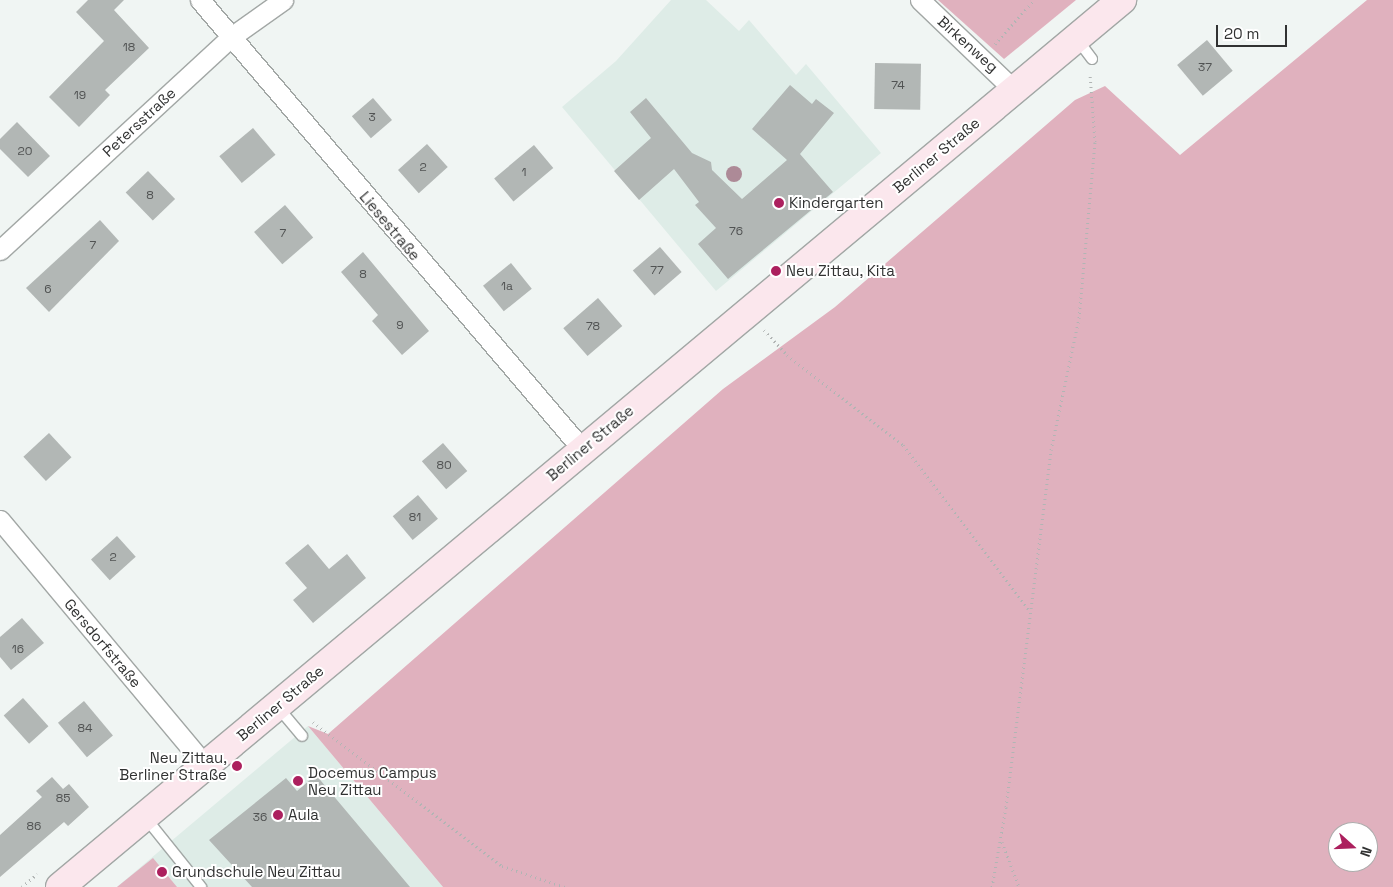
<!DOCTYPE html>
<meta charset="utf-8">
<style>
body{margin:0}
#map{position:relative;width:1393px;height:887px;overflow:hidden;background:#f0f5f3;font-family:"Space Grotesk",sans-serif}
div>[style]{position:absolute}
.built>*{inset:0;background:#deece7}
.green>*{inset:0;background:#e0b1be}
.building>*{inset:0;background:#b2b7b5;transform-origin:0 0}
.path>*{height:3px;margin-top:-1.5px;transform-origin:0;background:repeating-linear-gradient(90deg,#b1b5b4 0 1px,transparent 0 5px)}
.roads{filter:drop-shadow(1px 0 #a2a7a5) drop-shadow(-1px 0 #a2a7a5) drop-shadow(0 1px #a2a7a5) drop-shadow(0 -1px #a2a7a5)}
.service>*{height:10px;margin:-5px;padding:0 5px;transform-origin:5px;border-radius:5px;background:#fff}
.minor>*{height:19px;margin:-9.5px;padding:0 9.5px;transform-origin:9.5px;border-radius:9.5px;background:#fff}
.secondary>*{height:28px;margin:-14px;padding:0 14px;transform-origin:14px;border-radius:14px;background:#fbe7ed}
.trees>*{width:16px;height:16px;margin:-8px;border-radius:50%;background:#ad8a97}
.dots>*{width:14px;height:14px;translate:-50% -50%;box-sizing:border-box;border:2px solid #fff;border-radius:50%}
span{translate:-50% -50%;white-space:nowrap;text-align:center;line-height:1.15;-webkit-text-stroke:4px #fff;paint-order:stroke}
.number-label{font-size:12px;color:#515353}
.number-label span{-webkit-text-stroke-width:0}
.street-label{font-size:15px;color:#313232}
.poi-label{font-size:15px;color:#313232}
.left{translate:0 -50%;text-align:left}
.right{translate:-100% -50%;text-align:right}
.north{position:absolute;left:1328px;top:822px;width:50px;height:50px;box-sizing:border-box;background:#fff;border:1px solid #adadad;border-radius:50%;rotate:110deg;font-size:14px;font-weight:700;line-height:20px;text-align:center;color:#313232}
.north::after{content:'';display:block;margin:auto;width:18px;height:22px;background:#ac205e;clip-path:polygon(50% 0,100% 100%,50% 72%,0 100%)}
.scale{position:absolute;left:1216px;top:25px;width:71px;height:22px;box-sizing:border-box;border:2px solid #313232;border-top:0;padding-left:6px;font-size:15px;line-height:18px;white-space:nowrap;color:#313232;-webkit-text-stroke:4px #fff;paint-order:stroke}
</style>
<div id="map">
<div class="built">
<div style="clip-path:polygon(671px 0,706px 0,739px 31px,749px 20px,796px 75px,806px 64px,881px 153px,716px 291px,562px 107px,616px 61px)"></div>
<div style="clip-path:polygon(308px 726px,443px 887px,117px 887px,176px 837px)"></div>
</div>
<div class="green">
<div style="clip-path:polygon(938px 0,1076px 0,1004px 59px)"></div>
<div style="clip-path:polygon(evenodd,1367px 0,1393px 0,1393px 887px,443px 887px,308px 726px,328px 734px,723px 389px,835px 307px,1075px 100px,1105px 86px,1180px 155px,1367px 0,1338px 832px,1368px 832px,1368px 862px,1338px 862px,1338px 832px)"></div>
<div style="clip-path:polygon(153px 858px,177px 887px,117px 887px)"></div>
</div>
<div class="building">
<div style="clip-path:polygon(88px 0,124px 0,114px 10px,149px 48px,105px 90px,110px 95px,79px 127px,49px 97px,104px 41px,76px 12px)"></div>
<div style="left:1207px;top:40px;width:40px;height:39px;rotate:50deg"></div>
<div style="left:875px;top:63px;width:46px;height:46px;rotate:1deg"></div>
<div style="clip-path:polygon(790px 85px,812px 104px,816px 99px,834px 113px,800px 154px,833px 192px,728px 279px,698px 244px,716px 228px,695px 205px,699px 202px,674px 169px,639px 200px,614px 171px,651px 138px,630px 112px,646px 98px,692px 153px,711px 162px,712px 170px,742px 199px,787px 160px,752px 129px)"></div>
<div style="left:373px;top:98px;width:29px;height:28px;rotate:49deg"></div>
<div style="clip-path:polygon(17px 122px,50px 156px,28px 177px,0 149px,0 139px)"></div>
<div style="left:253px;top:128px;width:35px;height:44px;rotate:50deg"></div>
<div style="left:427px;top:144px;width:31px;height:39px;rotate:48deg"></div>
<div style="left:534px;top:145px;width:30px;height:52px;rotate:50deg"></div>
<div style="left:148px;top:171px;width:39px;height:31px;rotate:46deg"></div>
<div style="left:285px;top:205px;width:43px;height:41px;rotate:49deg"></div>
<div style="clip-path:polygon(100px 220px,119px 241px,49px 312px,26px 288px)"></div>
<div style="left:660px;top:247px;width:33px;height:36px;rotate:49deg"></div>
<div style="clip-path:polygon(363px 252px,429px 331px,402px 355px,372px 321px,378px 315px,341px 272px)"></div>
<div style="left:511px;top:263px;width:33px;height:36px;rotate:51deg"></div>
<div style="left:598px;top:298px;width:37px;height:46px;rotate:49deg"></div>
<div style="left:49px;top:433px;width:33px;height:35px;rotate:47deg"></div>
<div style="left:443px;top:443px;width:37px;height:28px;rotate:49deg"></div>
<div style="left:418px;top:495px;width:31px;height:33px;rotate:50deg"></div>
<div style="left:117px;top:536px;width:28px;height:35px;rotate:48deg"></div>
<div style="clip-path:polygon(308px 544px,329px 569px,347px 554px,366px 578px,313px 623px,293px 600px,307px 588px,285px 563px)"></div>
<div style="clip-path:polygon(22px 618px,44px 643px,11px 670px,0 657px,0 637px)"></div>
<div style="left:23px;top:698px;width:38px;height:26px;rotate:48deg"></div>
<div style="left:84px;top:701px;width:45px;height:34px;rotate:50deg"></div>
<div style="clip-path:polygon(316px 775px,410px 887px,252px 887px,209px 840px,286px 778px,297px 791px)"></div>
<div style="clip-path:polygon(52px 777px,63px 789px,69px 784px,89px 807px,68px 826px,64px 822px,0 877px,0 835px,42px 797px,36px 791px)"></div>
</div>
<div class="path">
<div style="left:995px;top:44px;width:59px;rotate:-48.4deg"></div>
<div style="left:764px;top:330px;width:34px;rotate:47deg"></div>
<div style="left:787px;top:355px;width:147px;rotate:37.8deg"></div>
<div style="left:903px;top:445px;width:208px;rotate:52.6deg"></div>
<div style="left:313px;top:722px;width:238px;rotate:37.3deg"></div>
<div style="left:502px;top:866px;width:66px;rotate:18.4deg"></div>
<div style="left:1002px;top:842px;width:48px;rotate:69.3deg"></div>
<div style="left:22px;top:887px;width:20px;rotate:-41deg"></div>
<div style="left:992px;top:887px;width:81px;rotate:-80.1deg"></div>
<div style="left:1006px;top:807px;width:360px;rotate:-82.8deg"></div>
<div style="left:1051px;top:450px;width:135px;rotate:-78deg"></div>
<div style="left:1079px;top:318px;width:177px;rotate:-84.8deg"></div>
<div style="left:1095px;top:142px;width:68px;rotate:-94.2deg"></div>
</div>
<div class="roads">
<div class="service">
<div style="left:1077px;top:39px;width:25px;rotate:53deg"></div>
<div style="left:277px;top:706px;width:39px;rotate:50deg"></div>
<div style="left:145px;top:817px;width:90px;rotate:51.3deg"></div>
</div>
<div class="minor">
<div style="left:200px;top:0;width:590px;rotate:49.61deg"></div>
<div style="left:920px;top:0;width:130px;rotate:43.8deg"></div>
<div style="left:0;top:250px;width:314px;rotate:-42.7deg"></div>
<div style="left:231px;top:37px;width:64px;rotate:-35.4deg"></div>
<div style="left:0;top:520px;width:319px;rotate:50.1deg"></div>
</div>
<div class="secondary">
<div style="left:60px;top:887px;width:1384px;rotate:-39.87deg"></div>
</div>
</div>
<div class="trees">
<div style="left:734px;top:174px"></div>
</div>
<div class="dots">
<div style="left:779px;top:203px;background:#ac205e"></div>
<div style="left:776px;top:271px;background:#ac205e"></div>
<div style="left:237px;top:766px;background:#ac205e"></div>
<div style="left:298px;top:781px;background:#ac205e"></div>
<div style="left:278px;top:815px;background:#ac205e"></div>
<div style="left:162px;top:872px;background:#ac205e"></div>
</div>
<div class="number-label">
<span style="left:129px;top:48px">18</span>
<span style="left:1205px;top:68px">37</span>
<span style="left:898px;top:86px">74</span>
<span style="left:80px;top:96px">19</span>
<span style="left:372px;top:118px">3</span>
<span style="left:25px;top:152px">20</span>
<span style="left:423px;top:168px">2</span>
<span style="left:524px;top:173px">1</span>
<span style="left:150px;top:196px">8</span>
<span style="left:736px;top:232px">76</span>
<span style="left:283px;top:234px">7</span>
<span style="left:93px;top:246px">7</span>
<span style="left:657px;top:271px">77</span>
<span style="left:363px;top:275px">8</span>
<span style="left:507px;top:287px">1a</span>
<span style="left:48px;top:290px">6</span>
<span style="left:400px;top:326px">9</span>
<span style="left:593px;top:327px">78</span>
<span style="left:444px;top:466px">80</span>
<span style="left:415px;top:518px">81</span>
<span style="left:113px;top:558px">2</span>
<span style="left:18px;top:650px">16</span>
<span style="left:85px;top:729px">84</span>
<span style="left:63px;top:799px">85</span>
<span style="left:260px;top:818px">36</span>
<span style="left:34px;top:827px">86</span>
</div>
<div class="street-label">
<span style="left:968px;top:44px;rotate:42deg">Birkenweg</span>
<span style="left:139px;top:122px;rotate:-43deg">Petersstraße</span>
<span style="left:936px;top:155px;rotate:-40deg">Berliner Straße</span>
<span style="left:390px;top:226px;rotate:50deg">Liesestraße</span>
<span style="left:590px;top:443px;rotate:-40deg">Berliner Straße</span>
<span style="left:103px;top:643px;rotate:50deg">Gersdorfstraße</span>
<span style="left:280px;top:703px;rotate:-40deg">Berliner Straße</span>
</div>
<div class="poi-label">
<span class="left" style="left:789px;top:203px">Kindergarten</span>
<span class="left" style="left:786px;top:271px">Neu Zittau, Kita</span>
<span class="right" style="left:227px;top:766px">Neu Zittau,<br>Berliner Straße</span>
<span class="left" style="left:308px;top:781px">Docemus Campus<br>Neu Zittau</span>
<span class="left" style="left:288px;top:815px">Aula</span>
<span class="left" style="left:172px;top:872px">Grundschule Neu Zittau</span>
</div>
<div class="north">N</div>
<div class="scale">20 m</div>
</div>
